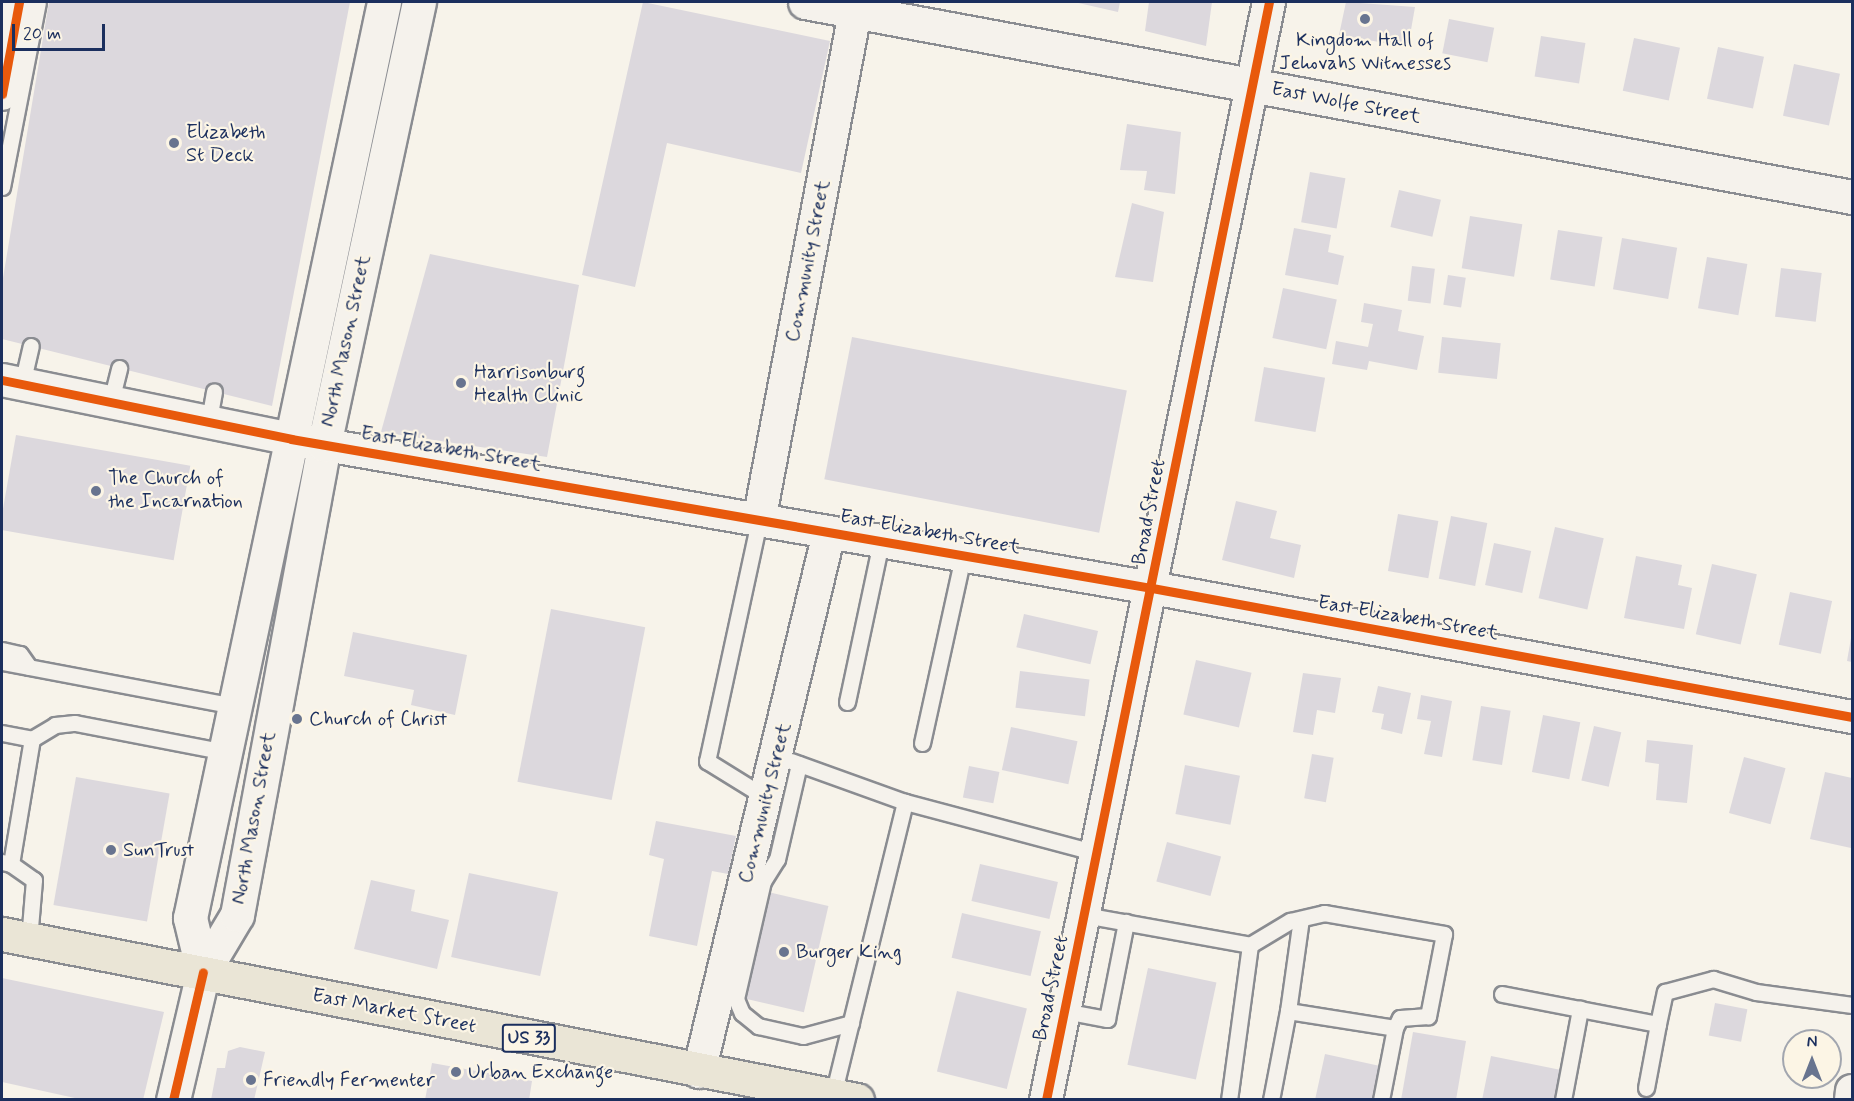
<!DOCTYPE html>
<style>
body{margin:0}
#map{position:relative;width:1854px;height:1101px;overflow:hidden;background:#f7f3ea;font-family:Mynerve,sans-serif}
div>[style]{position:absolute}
.building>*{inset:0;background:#dcd8dd;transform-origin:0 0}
.roads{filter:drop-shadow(2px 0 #8a8c91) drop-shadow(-2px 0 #8a8c91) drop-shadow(0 2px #8a8c91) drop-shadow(0 -2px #8a8c91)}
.lane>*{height:15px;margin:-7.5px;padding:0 7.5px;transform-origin:7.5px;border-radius:7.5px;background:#f5f2ec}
.street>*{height:32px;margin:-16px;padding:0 16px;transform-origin:16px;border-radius:16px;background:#f5f2ec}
.secondary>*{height:33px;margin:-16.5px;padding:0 16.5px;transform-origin:16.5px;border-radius:16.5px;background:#f5f2ec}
.primary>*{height:33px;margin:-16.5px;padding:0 16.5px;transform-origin:16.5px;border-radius:16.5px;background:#eae5d6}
.cycleway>*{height:9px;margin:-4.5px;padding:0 4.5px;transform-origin:4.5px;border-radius:4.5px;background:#e8590c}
.dots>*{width:16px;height:16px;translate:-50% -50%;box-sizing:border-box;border:3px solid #fcf5e5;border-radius:50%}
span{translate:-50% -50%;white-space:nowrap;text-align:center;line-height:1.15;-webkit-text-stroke:4.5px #fcf5e5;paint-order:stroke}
.shield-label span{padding:2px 4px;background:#fcf5e5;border:2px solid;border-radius:4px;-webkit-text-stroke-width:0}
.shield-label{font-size:18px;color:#1b2f5e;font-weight:700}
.poi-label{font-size:20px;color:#1b2f5e}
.left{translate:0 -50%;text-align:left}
.street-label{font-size:20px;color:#1b2f5e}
.frame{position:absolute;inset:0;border:3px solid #1b2f5e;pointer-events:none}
.north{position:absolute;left:1782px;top:1029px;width:60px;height:60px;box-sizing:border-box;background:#fcf5e5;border:2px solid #a2a6af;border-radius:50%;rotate:0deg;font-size:16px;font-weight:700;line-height:24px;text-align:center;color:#1b2f5e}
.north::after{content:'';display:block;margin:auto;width:21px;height:27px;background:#68748f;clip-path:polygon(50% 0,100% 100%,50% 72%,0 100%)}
.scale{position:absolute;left:12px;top:24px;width:93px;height:27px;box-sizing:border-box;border:3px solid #1b2f5e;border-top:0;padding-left:8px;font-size:18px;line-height:21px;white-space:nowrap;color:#1b2f5e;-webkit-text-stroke:4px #fcf5e5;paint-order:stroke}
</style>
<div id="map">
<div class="building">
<div style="clip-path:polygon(49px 2px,350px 2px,272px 406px,2px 339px,2px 284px)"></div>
<div style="clip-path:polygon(643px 2px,830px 41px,801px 173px,667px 143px,635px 287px,582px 275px)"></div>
<div style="clip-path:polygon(1074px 2px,1120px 2px,1118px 12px)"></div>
<div style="clip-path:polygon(1149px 2px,1212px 2px,1206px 46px,1145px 31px)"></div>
<div style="clip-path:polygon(1346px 2px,1415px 7px,1408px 47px,1339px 35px)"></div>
<div style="left:1449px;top:19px;width:46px;height:35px;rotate:11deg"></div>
<div style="left:1541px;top:36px;width:45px;height:41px;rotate:9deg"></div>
<div style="left:1634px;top:38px;width:47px;height:54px;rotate:12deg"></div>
<div style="left:1718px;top:47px;width:47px;height:53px;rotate:12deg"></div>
<div style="left:1794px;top:64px;width:47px;height:53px;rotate:12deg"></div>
<div style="clip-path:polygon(1127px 124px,1181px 132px,1175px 194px,1144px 190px,1147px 171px,1120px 170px)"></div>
<div style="left:1310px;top:172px;width:36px;height:51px;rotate:10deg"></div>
<div style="left:1399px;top:190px;width:43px;height:38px;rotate:13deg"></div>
<div style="clip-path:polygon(1132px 203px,1164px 212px,1153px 282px,1115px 277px)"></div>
<div style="left:1470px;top:216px;width:53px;height:53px;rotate:9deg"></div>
<div style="clip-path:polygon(1294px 228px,1331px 235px,1328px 252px,1344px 256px,1338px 285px,1285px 275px)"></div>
<div style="left:1558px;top:230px;width:45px;height:50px;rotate:9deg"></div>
<div style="left:1622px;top:238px;width:56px;height:52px;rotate:10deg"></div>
<div style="clip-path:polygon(430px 254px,579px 285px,547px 457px,381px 432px)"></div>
<div style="left:1707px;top:257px;width:41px;height:52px;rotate:10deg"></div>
<div style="left:1412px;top:266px;width:23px;height:35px;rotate:7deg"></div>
<div style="left:1781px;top:268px;width:41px;height:49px;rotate:7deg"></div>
<div style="left:1448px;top:275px;width:18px;height:30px;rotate:9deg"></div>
<div style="left:1283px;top:288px;width:55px;height:51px;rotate:12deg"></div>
<div style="clip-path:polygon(1364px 303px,1402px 310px,1398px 331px,1424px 336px,1417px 370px,1369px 361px,1367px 370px,1332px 364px,1336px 341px,1368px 347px,1373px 324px,1361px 322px)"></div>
<div style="left:852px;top:337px;width:280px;height:145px;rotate:11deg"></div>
<div style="left:1442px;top:337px;width:59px;height:36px;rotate:6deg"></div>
<div style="left:1264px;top:367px;width:62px;height:55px;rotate:10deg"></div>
<div style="left:16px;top:435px;width:177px;height:96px;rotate:10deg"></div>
<div style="clip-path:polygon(1236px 501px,1277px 511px,1270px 538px,1301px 545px,1294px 578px,1222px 560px)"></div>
<div style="left:1398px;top:514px;width:41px;height:58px;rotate:10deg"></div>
<div style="left:1451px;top:516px;width:37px;height:64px;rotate:11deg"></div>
<div style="left:1555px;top:527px;width:50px;height:73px;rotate:13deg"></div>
<div style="left:1494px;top:543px;width:38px;height:43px;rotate:12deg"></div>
<div style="clip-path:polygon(1636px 556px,1682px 565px,1678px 585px,1692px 588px,1684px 629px,1624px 618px)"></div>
<div style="left:1712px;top:564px;width:46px;height:72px;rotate:13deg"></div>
<div style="left:1790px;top:592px;width:43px;height:54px;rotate:12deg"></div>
<div style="left:551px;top:609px;width:96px;height:176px;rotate:11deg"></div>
<div style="left:1024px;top:614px;width:76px;height:34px;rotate:13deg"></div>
<div style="clip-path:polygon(353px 632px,467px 655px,455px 715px,411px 705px,414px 690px,344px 676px)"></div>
<div style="clip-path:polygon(1851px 638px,1852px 639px,1852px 662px,1847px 661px)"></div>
<div style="left:1196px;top:660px;width:57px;height:56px;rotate:13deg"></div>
<div style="left:1020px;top:671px;width:70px;height:37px;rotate:7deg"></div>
<div style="clip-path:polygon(1303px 673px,1341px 678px,1335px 713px,1317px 710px,1313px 735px,1293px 732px)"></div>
<div style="clip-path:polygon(1378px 686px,1411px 693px,1402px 734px,1381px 729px,1384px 714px,1372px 712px)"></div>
<div style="clip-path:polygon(1421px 695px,1452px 701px,1442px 757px,1424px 754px,1431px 721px,1417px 719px)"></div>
<div style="left:1481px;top:706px;width:30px;height:55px;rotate:9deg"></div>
<div style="left:1543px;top:715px;width:38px;height:58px;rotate:11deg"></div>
<div style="left:1594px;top:726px;width:28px;height:56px;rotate:13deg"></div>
<div style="left:1011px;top:727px;width:68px;height:44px;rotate:12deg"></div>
<div style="clip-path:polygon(1647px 740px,1693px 745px,1687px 803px,1656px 800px,1659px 764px,1645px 762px)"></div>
<div style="left:1312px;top:754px;width:22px;height:45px;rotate:10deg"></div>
<div style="left:1744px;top:757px;width:43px;height:58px;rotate:15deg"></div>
<div style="left:1185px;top:765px;width:56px;height:50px;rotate:11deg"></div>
<div style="left:969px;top:766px;width:31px;height:32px;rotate:11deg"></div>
<div style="clip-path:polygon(1825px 772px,1852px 778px,1851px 848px,1810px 839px)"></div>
<div style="left:76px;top:777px;width:95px;height:130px;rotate:10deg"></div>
<div style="clip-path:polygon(656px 821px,736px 836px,728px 874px,712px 871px,697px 946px,649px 936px,664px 859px,649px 855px)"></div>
<div style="left:1167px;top:842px;width:56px;height:41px;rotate:15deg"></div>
<div style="left:980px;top:864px;width:80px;height:38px;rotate:13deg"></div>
<div style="left:469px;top:873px;width:91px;height:86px;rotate:12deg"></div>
<div style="clip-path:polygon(371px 880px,415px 890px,411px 911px,449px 920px,437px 969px,354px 949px)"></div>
<div style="left:768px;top:892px;width:62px;height:109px;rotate:13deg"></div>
<div style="left:962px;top:913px;width:81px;height:46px;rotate:13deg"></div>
<div style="left:1148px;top:968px;width:70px;height:99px;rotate:12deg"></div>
<div style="clip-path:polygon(2px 978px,164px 1012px,143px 1100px,84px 1100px,2px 1082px)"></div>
<div style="left:957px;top:991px;width:72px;height:83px;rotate:14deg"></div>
<div style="left:1715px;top:1003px;width:33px;height:33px;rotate:11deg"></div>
<div style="clip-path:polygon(1413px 1032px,1466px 1041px,1456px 1100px,1401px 1100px)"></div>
<div style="clip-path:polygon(240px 1047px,265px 1052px,254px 1100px,211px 1100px,217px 1068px,225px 1068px,228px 1051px)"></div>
<div style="clip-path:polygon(1325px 1054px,1380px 1066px,1372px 1100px,1315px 1100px)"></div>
<div style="clip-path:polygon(1491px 1056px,1561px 1070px,1555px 1100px,1482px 1100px)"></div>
<div style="clip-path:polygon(432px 1063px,532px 1081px,529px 1100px,425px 1100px)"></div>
</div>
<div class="roads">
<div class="lane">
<div style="left:2px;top:187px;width:188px;rotate:-79deg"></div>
<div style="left:22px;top:384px;width:39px;rotate:-77deg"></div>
<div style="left:111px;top:401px;width:34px;rotate:-76deg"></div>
<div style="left:209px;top:420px;width:29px;rotate:-80deg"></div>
<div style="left:759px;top:521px;width:246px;rotate:102.2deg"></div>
<div style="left:707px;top:761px;width:70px;rotate:31.7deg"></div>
<div style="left:2px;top:650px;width:18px;rotate:13deg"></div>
<div style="left:20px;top:654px;width:16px;rotate:55deg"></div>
<div style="left:2px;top:662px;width:236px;rotate:10.7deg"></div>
<div style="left:847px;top:702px;width:164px;rotate:-78deg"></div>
<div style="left:2px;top:733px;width:31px;rotate:11deg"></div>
<div style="left:32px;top:739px;width:27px;rotate:-31deg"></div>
<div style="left:55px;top:725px;width:20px;rotate:-6deg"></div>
<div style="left:75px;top:723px;width:153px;rotate:10.9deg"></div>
<div style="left:922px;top:743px;width:191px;rotate:-77.6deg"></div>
<div style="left:791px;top:761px;width:121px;rotate:19.8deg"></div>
<div style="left:905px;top:802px;width:199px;rotate:14.9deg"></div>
<div style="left:799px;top:764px;width:98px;rotate:103deg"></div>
<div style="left:777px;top:859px;width:26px;rotate:122deg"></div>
<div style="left:763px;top:881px;width:121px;rotate:102.9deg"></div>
<div style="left:736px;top:999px;width:15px;rotate:67deg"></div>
<div style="left:742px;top:1013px;width:21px;rotate:39deg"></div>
<div style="left:758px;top:1026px;width:46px;rotate:12.5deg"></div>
<div style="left:803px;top:1036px;width:50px;rotate:-15.2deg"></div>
<div style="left:2px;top:862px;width:9px;rotate:13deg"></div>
<div style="left:11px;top:864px;width:127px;rotate:-80.5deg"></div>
<div style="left:11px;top:864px;width:28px;rotate:35deg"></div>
<div style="left:34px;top:880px;width:59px;rotate:94.8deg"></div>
<div style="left:1084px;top:915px;width:169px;rotate:10.2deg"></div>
<div style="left:1250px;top:945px;width:156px;rotate:97.7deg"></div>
<div style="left:1250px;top:945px;width:47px;rotate:-31deg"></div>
<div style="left:1290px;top:921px;width:35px;rotate:-13deg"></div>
<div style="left:1324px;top:913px;width:122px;rotate:9.9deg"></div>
<div style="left:1444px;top:934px;width:84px;rotate:101deg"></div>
<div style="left:1428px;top:1016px;width:28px;rotate:176deg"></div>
<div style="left:1400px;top:1018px;width:11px;rotate:117deg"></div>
<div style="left:1502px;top:994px;width:159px;rotate:10.9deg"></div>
<div style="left:1658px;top:1024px;width:65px;rotate:100.6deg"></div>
<div style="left:1064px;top:1011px;width:44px;rotate:10.5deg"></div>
<div style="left:1107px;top:1019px;width:99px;rotate:-78.9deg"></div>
<div style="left:1288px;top:1011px;width:93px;rotate:-82deg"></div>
<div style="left:1658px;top:1024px;width:33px;rotate:-78deg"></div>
<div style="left:1665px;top:992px;width:50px;rotate:-15.2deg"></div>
<div style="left:1713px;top:979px;width:45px;rotate:16.8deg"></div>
<div style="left:1756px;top:992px;width:97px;rotate:7.7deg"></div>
<div style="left:833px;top:1095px;width:302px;rotate:-76.2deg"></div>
<div style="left:1271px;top:1100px;width:91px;rotate:-79.2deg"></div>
<div style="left:1288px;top:1011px;width:108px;rotate:9deg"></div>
<div style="left:1395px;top:1028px;width:73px;rotate:101deg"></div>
<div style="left:1563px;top:1100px;width:93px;rotate:-79.4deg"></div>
</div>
<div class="street">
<div style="left:2px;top:94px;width:94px;rotate:-79.5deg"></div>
<div style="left:2px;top:380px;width:295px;rotate:11.5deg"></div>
<div style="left:291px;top:439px;width:874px;rotate:9.82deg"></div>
<div style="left:1152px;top:588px;width:712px;rotate:10.44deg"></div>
<div style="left:759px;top:521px;width:528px;rotate:-79.31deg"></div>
<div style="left:699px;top:1072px;width:554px;rotate:-76.44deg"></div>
<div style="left:1046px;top:1100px;width:1120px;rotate:-78.52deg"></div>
<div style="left:1851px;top:1100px;width:9px;rotate:-84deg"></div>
</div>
<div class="secondary">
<div style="left:805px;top:2px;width:1065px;rotate:10.55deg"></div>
<div style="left:203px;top:972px;width:56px;rotate:-103.5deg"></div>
<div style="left:190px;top:918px;width:936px;rotate:-78.04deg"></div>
<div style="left:173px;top:1100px;width:131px;rotate:-76.8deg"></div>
<div style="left:203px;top:972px;width:66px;rotate:-59.2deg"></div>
<div style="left:237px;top:915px;width:478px;rotate:-79.5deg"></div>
<div style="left:324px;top:445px;width:453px;rotate:-77.9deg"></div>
</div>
<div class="primary">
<div style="left:2px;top:934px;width:871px;rotate:10.99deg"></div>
</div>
</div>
<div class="cycleway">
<div style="left:2px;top:94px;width:94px;rotate:-79.5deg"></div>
<div style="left:2px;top:380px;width:295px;rotate:11.5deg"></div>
<div style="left:291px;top:439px;width:874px;rotate:9.82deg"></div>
<div style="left:1152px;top:588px;width:712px;rotate:10.44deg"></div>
<div style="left:173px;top:1100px;width:131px;rotate:-76.8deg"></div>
<div style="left:1046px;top:1100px;width:1120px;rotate:-78.52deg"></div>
</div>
<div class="dots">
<div style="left:1365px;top:19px;background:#68748f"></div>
<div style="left:174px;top:143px;background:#68748f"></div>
<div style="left:461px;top:383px;background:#68748f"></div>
<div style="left:96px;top:491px;background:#68748f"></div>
<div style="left:297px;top:719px;background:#68748f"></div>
<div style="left:111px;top:850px;background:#68748f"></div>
<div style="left:784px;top:952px;background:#68748f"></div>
<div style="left:456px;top:1072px;background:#68748f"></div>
<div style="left:251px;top:1080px;background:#68748f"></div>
</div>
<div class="shield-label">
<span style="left:529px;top:1038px">US 33</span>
</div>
<div class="poi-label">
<span style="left:1365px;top:52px">Kingdom Hall of<br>Jehovahs Witnesses</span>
<span class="left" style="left:186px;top:144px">Elizabeth<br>St Deck</span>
<span class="left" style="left:474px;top:384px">Harrisonburg<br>Health Clinic</span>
<span class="left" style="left:108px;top:490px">The Church of<br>the Incarnation</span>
<span class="left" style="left:309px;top:719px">Church of Christ</span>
<span class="left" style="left:123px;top:850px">SunTrust</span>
<span class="left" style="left:796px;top:952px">Burger King</span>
<span class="left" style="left:468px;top:1072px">Urban Exchange</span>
<span class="left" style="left:263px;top:1080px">Friendly Fermenter</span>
</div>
<div class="street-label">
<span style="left:1346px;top:103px;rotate:11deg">East Wolfe Street</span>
<span style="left:808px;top:261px;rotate:-79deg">Community Street</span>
<span style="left:346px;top:341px;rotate:-78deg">North Mason Street</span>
<span style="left:451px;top:449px;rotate:10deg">East Elizabeth Street</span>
<span style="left:1149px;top:512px;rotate:-79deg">Broad Street</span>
<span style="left:930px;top:532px;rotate:10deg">East Elizabeth Street</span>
<span style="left:1408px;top:618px;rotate:10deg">East Elizabeth Street</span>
<span style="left:765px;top:803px;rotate:-76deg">Community Street</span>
<span style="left:254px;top:818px;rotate:-80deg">North Mason Street</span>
<span style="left:1051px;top:988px;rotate:-78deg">Broad Street</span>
<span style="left:394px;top:1011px;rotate:11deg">East Market Street</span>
</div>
<div class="frame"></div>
<div class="north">N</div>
<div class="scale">20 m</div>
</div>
